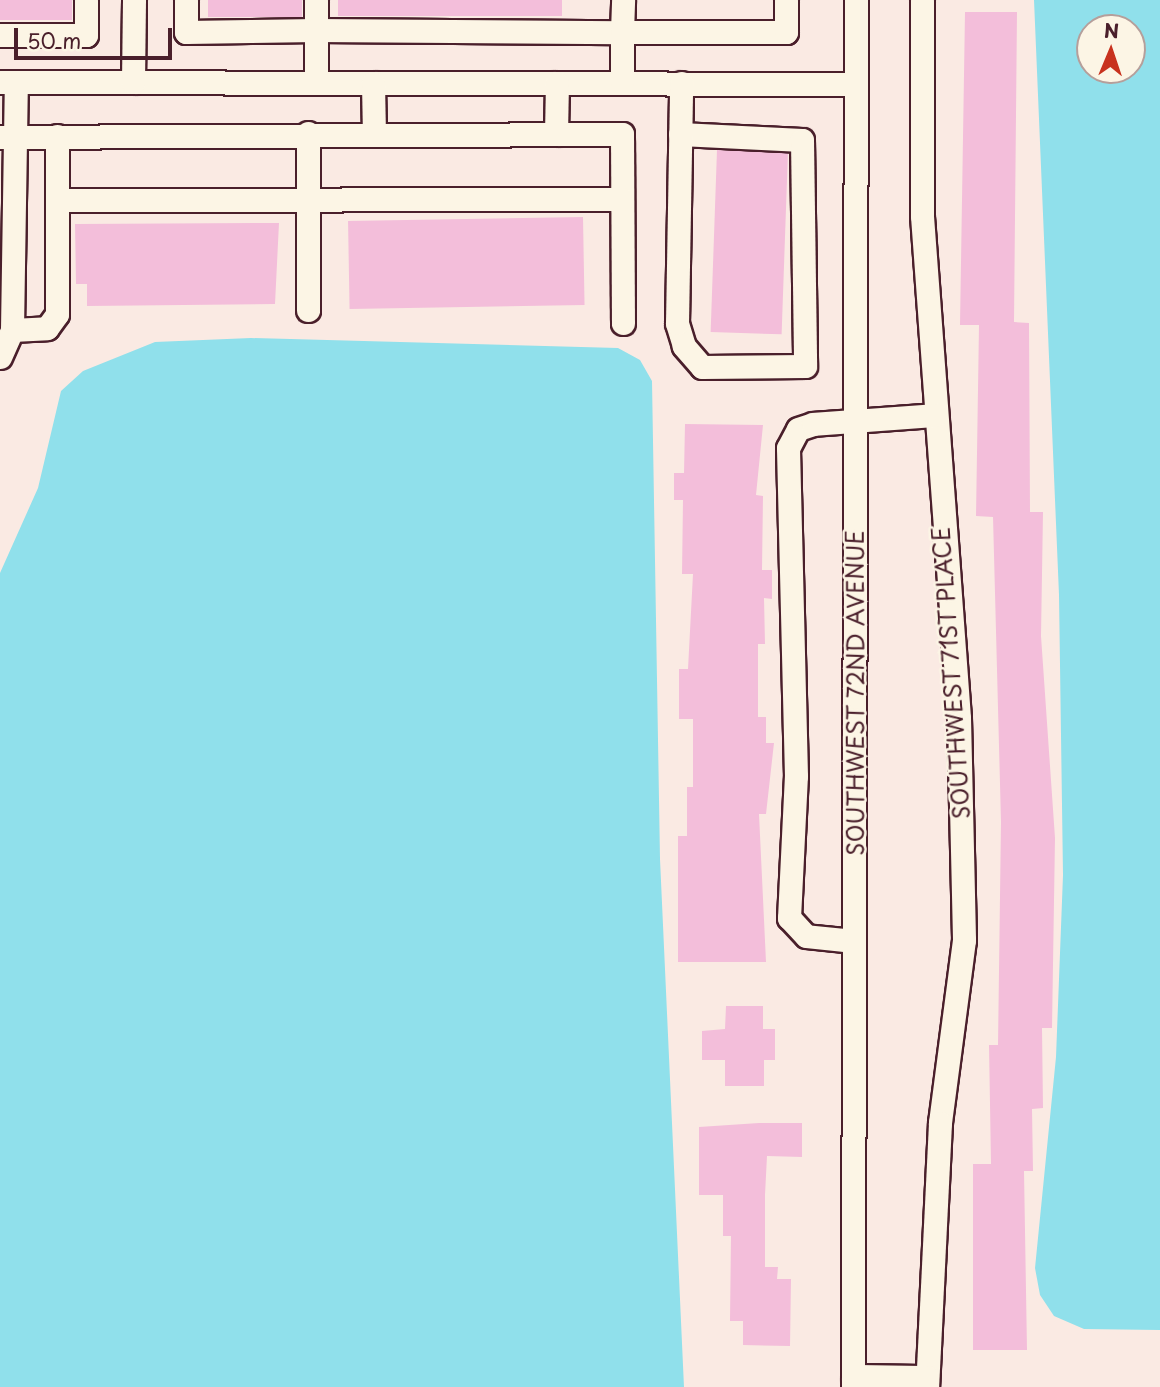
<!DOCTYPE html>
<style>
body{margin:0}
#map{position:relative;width:1160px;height:1387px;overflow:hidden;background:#faeae3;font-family:"Playpen Sans",sans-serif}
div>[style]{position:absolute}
.water>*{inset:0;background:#90e0eb}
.building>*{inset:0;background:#f3beda;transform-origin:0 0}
.roads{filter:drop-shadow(2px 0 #4a1f2b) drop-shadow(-2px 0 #4a1f2b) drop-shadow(0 2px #4a1f2b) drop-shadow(0 -2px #4a1f2b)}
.minor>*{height:23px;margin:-11.5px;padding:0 11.5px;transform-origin:11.5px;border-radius:11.5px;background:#fcf5e5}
span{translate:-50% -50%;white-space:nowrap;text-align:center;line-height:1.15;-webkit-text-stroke:5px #fcf5e5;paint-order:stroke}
.street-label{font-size:23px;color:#4a1f2b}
.north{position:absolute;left:1076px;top:14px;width:70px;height:70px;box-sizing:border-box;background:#fcf5e5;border:2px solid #b59f9b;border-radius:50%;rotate:2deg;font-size:19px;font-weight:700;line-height:28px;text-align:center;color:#4a1f2b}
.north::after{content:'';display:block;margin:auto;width:24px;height:32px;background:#c8321e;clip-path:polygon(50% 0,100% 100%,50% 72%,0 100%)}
.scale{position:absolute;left:14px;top:28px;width:158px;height:32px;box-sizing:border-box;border:4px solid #4a1f2b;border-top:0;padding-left:9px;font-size:21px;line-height:24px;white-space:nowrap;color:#4a1f2b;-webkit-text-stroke:5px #fcf5e5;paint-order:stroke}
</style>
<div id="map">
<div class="water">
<div style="clip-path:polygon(evenodd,1034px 0,1160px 0,1160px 1330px,1084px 1329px,1054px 1316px,1040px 1295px,1035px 1268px,1056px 1057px,1063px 875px,1059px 595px,1034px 0,1132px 28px,1132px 70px,1090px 70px,1090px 28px,1132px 28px)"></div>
<div style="clip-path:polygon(251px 338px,618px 348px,640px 360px,652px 381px,660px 859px,684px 1387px,0 1387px,0 573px,38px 488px,61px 391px,83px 371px,155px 342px)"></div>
</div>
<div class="building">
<div style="left:0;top:0;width:72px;height:20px"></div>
<div style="left:208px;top:0;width:94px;height:17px"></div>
<div style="left:338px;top:0;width:224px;height:16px"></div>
<div style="clip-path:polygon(965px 12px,1017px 12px,1014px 322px,1029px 323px,1030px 512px,1043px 512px,1041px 636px,1055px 838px,1052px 1028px,1042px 1028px,1043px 1108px,1032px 1109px,1033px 1171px,1024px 1171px,1027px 1350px,973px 1350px,973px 1164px,991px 1164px,989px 1045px,998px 1045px,1001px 822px,993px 517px,976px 516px,979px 325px,960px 325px)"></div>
<div style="left:717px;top:150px;width:71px;height:182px;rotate:2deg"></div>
<div style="left:583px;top:217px;width:88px;height:235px;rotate:89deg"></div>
<div style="clip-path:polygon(279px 223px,275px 304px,87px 306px,87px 284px,76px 284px,75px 224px)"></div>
<div style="clip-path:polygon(685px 424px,763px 425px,756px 495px,763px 496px,762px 570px,772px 570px,772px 599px,764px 598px,765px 644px,758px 644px,758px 717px,766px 717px,766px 743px,774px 743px,766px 814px,759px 814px,766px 962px,678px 962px,678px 836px,687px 836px,687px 787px,693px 787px,693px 719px,679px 719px,679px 669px,688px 669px,693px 574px,682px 574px,683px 500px,674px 500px,674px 473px,684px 473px)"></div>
<div style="clip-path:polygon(726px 1006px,763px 1006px,763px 1029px,775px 1029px,775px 1060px,764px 1060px,764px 1086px,725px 1086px,725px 1060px,702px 1060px,702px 1031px,725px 1029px)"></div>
<div style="clip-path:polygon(759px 1123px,802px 1123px,802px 1157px,767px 1156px,765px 1195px,765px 1267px,778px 1267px,777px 1279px,791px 1279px,790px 1346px,743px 1345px,743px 1321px,730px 1321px,731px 1236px,723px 1236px,723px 1195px,699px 1195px,699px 1127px)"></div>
</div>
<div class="roads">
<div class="minor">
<div style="left:186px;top:0;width:32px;rotate:90deg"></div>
<div style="left:186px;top:32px;width:130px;rotate:-0.9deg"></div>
<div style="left:316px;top:30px;width:53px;rotate:90deg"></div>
<div style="left:316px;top:0;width:30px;rotate:90deg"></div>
<div style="left:316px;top:30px;width:306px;rotate:0.4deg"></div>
<div style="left:622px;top:32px;width:32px;rotate:-88deg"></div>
<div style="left:922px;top:0;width:216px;rotate:90deg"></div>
<div style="left:922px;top:216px;width:503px;rotate:85.78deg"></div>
<div style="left:959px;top:718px;width:222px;rotate:88.7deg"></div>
<div style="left:964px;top:940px;width:185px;rotate:97.5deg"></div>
<div style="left:940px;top:1123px;width:264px;rotate:92.8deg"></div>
<div style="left:0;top:35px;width:86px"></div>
<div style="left:86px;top:35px;width:35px;rotate:-90deg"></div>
<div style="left:0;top:82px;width:856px;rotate:0.13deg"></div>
<div style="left:133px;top:82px;width:82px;rotate:-89.3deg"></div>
<div style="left:373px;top:83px;width:51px;rotate:88.9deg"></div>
<div style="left:622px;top:83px;width:51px;rotate:-90deg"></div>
<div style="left:622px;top:32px;width:164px"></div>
<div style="left:786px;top:32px;width:32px;rotate:-90deg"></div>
<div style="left:556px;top:134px;width:51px;rotate:-88.9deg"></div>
<div style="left:680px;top:134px;width:122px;rotate:2.8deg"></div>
<div style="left:802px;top:140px;width:226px;rotate:89.2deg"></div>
<div style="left:805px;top:366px;width:103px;rotate:179.4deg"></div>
<div style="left:702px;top:367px;width:28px;rotate:-131deg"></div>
<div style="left:684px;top:346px;width:24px;rotate:-107deg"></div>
<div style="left:677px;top:323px;width:240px;rotate:-89deg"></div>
<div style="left:0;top:137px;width:622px;rotate:-0.28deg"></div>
<div style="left:622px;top:134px;width:189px;rotate:89.7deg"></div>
<div style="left:57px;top:200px;width:565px;rotate:-0.1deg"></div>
<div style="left:308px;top:310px;width:177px;rotate:-90deg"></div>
<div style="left:12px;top:330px;width:35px;rotate:-3deg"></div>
<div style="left:47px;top:328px;width:17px;rotate:-54deg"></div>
<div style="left:57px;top:314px;width:178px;rotate:-90deg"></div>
<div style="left:0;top:357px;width:30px;rotate:-66deg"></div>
<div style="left:12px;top:330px;width:248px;rotate:-89.1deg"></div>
<div style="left:854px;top:941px;width:48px;rotate:-174.1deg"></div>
<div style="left:806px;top:936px;width:25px;rotate:-133deg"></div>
<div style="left:789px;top:918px;width:142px;rotate:-87.2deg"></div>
<div style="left:796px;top:776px;width:328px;rotate:-91.4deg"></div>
<div style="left:788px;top:448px;width:21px;rotate:-62deg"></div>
<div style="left:798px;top:429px;width:16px;rotate:-18deg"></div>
<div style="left:813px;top:424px;width:123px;rotate:-4.2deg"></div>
<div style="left:853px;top:1376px;width:74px;rotate:0.8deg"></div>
<div style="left:853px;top:1387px;width:1387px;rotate:-89.88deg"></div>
</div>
</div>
<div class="street-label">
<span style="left:951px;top:673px;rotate:-94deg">SOUTHWEST 71ST PLACE</span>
<span style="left:855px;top:693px;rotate:-90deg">SOUTHWEST 72ND AVENUE</span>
</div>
<div class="north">N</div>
<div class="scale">50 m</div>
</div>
